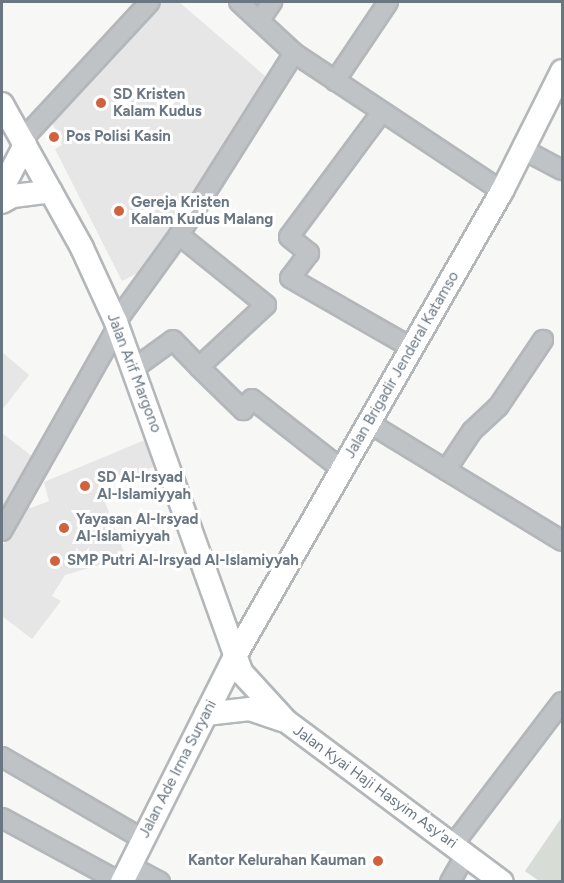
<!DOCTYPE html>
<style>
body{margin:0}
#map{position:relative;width:564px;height:883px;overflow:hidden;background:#f7f7f5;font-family:Figtree,sans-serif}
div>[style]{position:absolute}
.built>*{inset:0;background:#e5e6e5}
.green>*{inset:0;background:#d7dcd5}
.roads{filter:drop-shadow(2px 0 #b3b7ba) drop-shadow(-2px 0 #b3b7ba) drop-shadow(0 2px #b3b7ba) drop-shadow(0 -2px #b3b7ba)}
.minor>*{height:18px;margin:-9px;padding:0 9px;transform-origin:9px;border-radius:9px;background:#bfc3c6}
.major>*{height:22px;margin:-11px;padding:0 11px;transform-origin:11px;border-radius:11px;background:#fff}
.dots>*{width:16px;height:16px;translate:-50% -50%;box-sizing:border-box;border:3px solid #fff;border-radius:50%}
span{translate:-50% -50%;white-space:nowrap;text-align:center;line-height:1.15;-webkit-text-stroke:6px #fff;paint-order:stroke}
.poi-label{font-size:15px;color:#6a7783;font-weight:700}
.left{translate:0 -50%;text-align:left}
.right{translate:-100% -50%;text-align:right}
.street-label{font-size:15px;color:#6a7783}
.frame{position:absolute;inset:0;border:3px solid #6a7783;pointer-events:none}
</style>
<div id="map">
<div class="built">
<div style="clip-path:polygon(158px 2px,179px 2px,271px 81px,155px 264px,122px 281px,55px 149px,62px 145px,51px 120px)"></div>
<div style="clip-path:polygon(2px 352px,29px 375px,2px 410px)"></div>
<div style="clip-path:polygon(2px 433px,37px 460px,2px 523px)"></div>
<div style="clip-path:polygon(145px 440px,155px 466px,100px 489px,126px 557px,65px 575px,52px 596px,61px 601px,32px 639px,2px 616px,2px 547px,25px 505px,31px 508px,49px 501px,44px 482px)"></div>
</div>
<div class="green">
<div style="clip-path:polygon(562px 817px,562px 881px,539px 881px,525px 871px)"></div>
</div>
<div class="roads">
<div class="minor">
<div style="left:239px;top:2px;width:75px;rotate:42.8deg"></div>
<div style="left:294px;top:53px;width:250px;rotate:33.6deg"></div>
<div style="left:260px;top:20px;width:22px;rotate:-56deg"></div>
<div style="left:335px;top:81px;width:95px;rotate:-56.1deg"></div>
<div style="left:381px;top:113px;width:154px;rotate:126.6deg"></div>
<div style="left:289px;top:237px;width:26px;rotate:39deg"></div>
<div style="left:309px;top:253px;width:31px;rotate:127deg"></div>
<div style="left:290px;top:278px;width:141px;rotate:29.8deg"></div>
<div style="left:22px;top:140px;width:188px;rotate:-47.2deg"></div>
<div style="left:524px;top:150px;width:43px;rotate:27.8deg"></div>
<div style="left:116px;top:322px;width:107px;rotate:-54.1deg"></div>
<div style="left:179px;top:235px;width:215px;rotate:-57.7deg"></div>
<div style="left:199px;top:367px;width:62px;rotate:44.3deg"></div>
<div style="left:243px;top:410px;width:14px;rotate:-51deg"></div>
<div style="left:252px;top:399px;width:115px;rotate:38deg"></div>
<div style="left:133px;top:369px;width:49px;rotate:-35.9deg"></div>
<div style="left:173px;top:340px;width:37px;rotate:46deg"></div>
<div style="left:199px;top:367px;width:91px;rotate:-42.8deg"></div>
<div style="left:266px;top:305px;width:112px;rotate:-141.2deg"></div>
<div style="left:369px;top:423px;width:226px;rotate:31.4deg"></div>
<div style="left:446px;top:470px;width:47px;rotate:-56.3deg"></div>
<div style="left:472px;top:431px;width:35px;rotate:-43deg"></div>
<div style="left:498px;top:407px;width:81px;rotate:-56.1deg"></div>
<div style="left:2px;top:531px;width:233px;rotate:-60.5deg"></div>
<div style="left:2px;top:757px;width:163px;rotate:30.2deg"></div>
<div style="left:2px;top:818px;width:134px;rotate:28.5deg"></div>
<div style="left:453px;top:845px;width:180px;rotate:-52.7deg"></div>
<div style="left:130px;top:866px;width:34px;rotate:28deg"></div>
<div style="left:450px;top:882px;width:32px;rotate:-60deg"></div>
</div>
<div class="major">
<div style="left:2px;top:104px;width:165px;rotate:60.9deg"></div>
<div style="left:82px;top:248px;width:81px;rotate:65.3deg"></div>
<div style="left:116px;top:322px;width:373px;rotate:70.3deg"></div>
<div style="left:242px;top:673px;width:65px;rotate:47.5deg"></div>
<div style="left:286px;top:721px;width:269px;rotate:36.7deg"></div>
<div style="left:2px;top:189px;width:50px;rotate:-62.4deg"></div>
<div style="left:2px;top:202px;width:13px;rotate:-29deg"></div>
<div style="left:13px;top:196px;width:38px;rotate:-7deg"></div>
<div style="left:206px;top:714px;width:44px;rotate:-6.5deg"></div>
<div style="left:250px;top:709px;width:34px;rotate:19deg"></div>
<div style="left:122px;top:882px;width:253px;rotate:-63.4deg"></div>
<div style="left:235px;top:656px;width:536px;rotate:-60.14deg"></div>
<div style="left:502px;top:191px;width:134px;rotate:-63.4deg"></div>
</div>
</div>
<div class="dots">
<div style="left:101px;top:103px;background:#d0623d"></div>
<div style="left:54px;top:137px;background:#d0623d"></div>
<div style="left:119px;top:211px;background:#d0623d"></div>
<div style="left:85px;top:486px;background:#d0623d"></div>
<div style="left:64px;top:528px;background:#d0623d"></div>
<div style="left:55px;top:561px;background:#d0623d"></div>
<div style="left:378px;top:861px;background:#d0623d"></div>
</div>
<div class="poi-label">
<span class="left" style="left:113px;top:103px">SD Kristen<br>Kalam Kudus</span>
<span class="left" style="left:66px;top:137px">Pos Polisi Kasin</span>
<span class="left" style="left:131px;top:211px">Gereja Kristen<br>Kalam Kudus Malang</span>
<span class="left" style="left:97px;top:486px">SD Al-Irsyad<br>Al-Islamiyyah</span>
<span class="left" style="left:76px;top:528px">Yayasan Al-Irsyad<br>Al-Islamiyyah</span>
<span class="left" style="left:67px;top:561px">SMP Putri Al-Irsyad Al-Islamiyyah</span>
<span class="right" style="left:366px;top:861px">Kantor Kelurahan Kauman</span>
</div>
<div class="street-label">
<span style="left:402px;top:365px;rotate:-60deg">Jalan Brigadir Jenderal Katamso</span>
<span style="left:134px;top:373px;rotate:69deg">Jalan Arif Margono</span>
<span style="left:178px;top:769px;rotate:-63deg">Jalan Ade Irma Suryani</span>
<span style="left:375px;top:787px;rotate:36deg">Jalan Kyai Haji Hasyim Asy'ari</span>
</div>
<div class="frame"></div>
</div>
